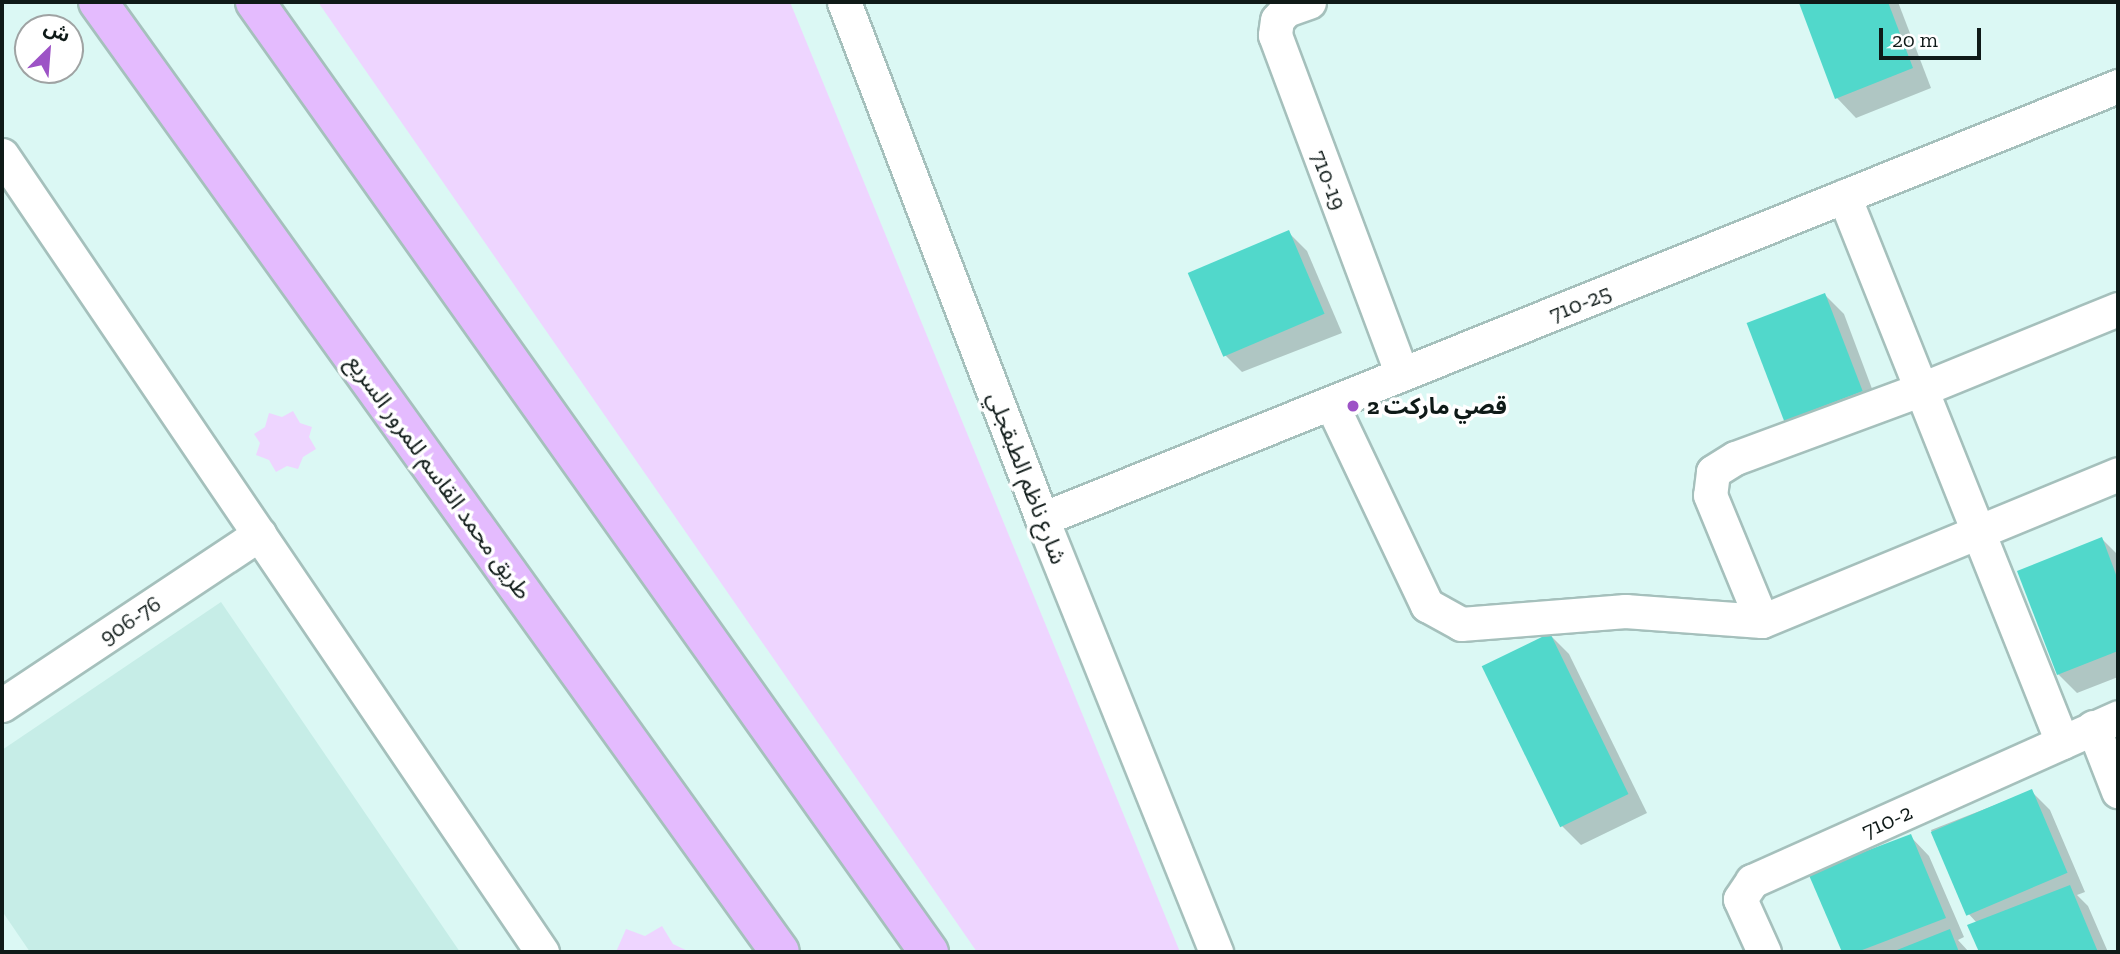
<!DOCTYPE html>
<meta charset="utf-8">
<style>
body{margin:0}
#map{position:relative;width:2120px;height:954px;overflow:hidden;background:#dbf8f4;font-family:"Zilla Slab","Noto Sans Arabic",serif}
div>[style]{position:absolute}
.built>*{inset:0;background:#c6ede7}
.green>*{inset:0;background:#eed5ff}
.shadow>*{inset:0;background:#0003}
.building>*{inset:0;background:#51d8cb;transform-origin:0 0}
.roads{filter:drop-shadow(2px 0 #a5c0bc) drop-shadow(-2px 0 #a5c0bc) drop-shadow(0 2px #a5c0bc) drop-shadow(0 -2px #a5c0bc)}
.minor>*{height:33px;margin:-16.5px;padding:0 16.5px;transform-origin:16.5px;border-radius:16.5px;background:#fff}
.highway>*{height:38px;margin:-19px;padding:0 19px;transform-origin:19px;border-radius:19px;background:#e4bbfe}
.dots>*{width:19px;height:19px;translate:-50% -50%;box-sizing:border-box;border:4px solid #fff;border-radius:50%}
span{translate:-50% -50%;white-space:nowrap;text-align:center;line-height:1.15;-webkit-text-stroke:7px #fff;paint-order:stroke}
.street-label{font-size:23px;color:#0f1a18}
.poi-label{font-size:23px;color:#0f1a18;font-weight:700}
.left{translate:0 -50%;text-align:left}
.frame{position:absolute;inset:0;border:4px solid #0f1a18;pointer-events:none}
.north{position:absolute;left:14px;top:14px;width:70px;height:70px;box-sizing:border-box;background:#fff;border:2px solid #9fa3a3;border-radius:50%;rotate:25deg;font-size:19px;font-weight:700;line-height:28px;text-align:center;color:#0f1a18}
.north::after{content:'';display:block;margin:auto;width:24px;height:32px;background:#9d53c6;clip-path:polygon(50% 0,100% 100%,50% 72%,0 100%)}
.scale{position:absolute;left:1879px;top:28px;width:102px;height:32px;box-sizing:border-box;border:4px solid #0f1a18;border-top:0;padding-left:9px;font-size:21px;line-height:24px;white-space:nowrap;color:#0f1a18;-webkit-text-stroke:5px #fff;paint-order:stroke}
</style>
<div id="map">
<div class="built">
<div style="clip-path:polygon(221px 602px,460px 952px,30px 952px,2px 911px,2px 750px)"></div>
</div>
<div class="green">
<div style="clip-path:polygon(318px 2px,790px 2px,1180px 952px,977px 952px)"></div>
<div style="clip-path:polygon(293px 411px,300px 423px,312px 427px,309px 437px,316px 449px,303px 457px,298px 469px,287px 466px,276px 472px,269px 460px,256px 455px,260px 443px,254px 434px,265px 427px,269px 413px,282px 417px)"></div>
<div style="clip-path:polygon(662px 926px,673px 944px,690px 952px,616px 952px,626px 929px,645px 936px)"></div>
</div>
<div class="shadow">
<div style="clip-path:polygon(1807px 2px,1898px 2px,1931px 88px,1856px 118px,1837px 98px,1802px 4px)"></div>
<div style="clip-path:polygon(1288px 232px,1307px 251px,1342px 333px,1242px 372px,1223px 353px)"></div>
<div style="clip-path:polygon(1825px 295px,1844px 314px,1880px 410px,1786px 421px)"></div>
<div style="clip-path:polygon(2102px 539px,2118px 555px,2118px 677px,2077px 693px,2058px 674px)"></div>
<div style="clip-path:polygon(1550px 635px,1569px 654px,1647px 813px,1581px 845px,1562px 826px,1483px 667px)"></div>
<div style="clip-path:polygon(2031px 791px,2050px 810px,2085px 892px,2077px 895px,2088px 906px,2108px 952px,1980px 952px,1969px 926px,1977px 923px,1966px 911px,1931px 830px)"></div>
<div style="clip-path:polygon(1910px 836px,1929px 856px,1964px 937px,1958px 940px,1969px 952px,1844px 952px,1811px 874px)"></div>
</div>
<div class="building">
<div style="clip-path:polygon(1888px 2px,1913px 68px,1835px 99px,1799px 3px)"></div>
<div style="left:1289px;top:230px;width:91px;height:110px;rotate:67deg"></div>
<div style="left:1825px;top:293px;width:105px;height:84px;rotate:69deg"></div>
<div style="clip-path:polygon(2102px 537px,2118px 580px,2118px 651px,2057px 675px,2017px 571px)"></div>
<div style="left:1550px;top:633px;width:179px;height:76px;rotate:64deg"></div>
<div style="left:2032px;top:789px;width:91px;height:110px;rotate:67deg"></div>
<div style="clip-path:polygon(1911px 834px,1946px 918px,1857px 952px,1842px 952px,1808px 873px)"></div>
<div style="clip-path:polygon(2070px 885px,2098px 952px,1979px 952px,1967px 925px)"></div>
<div style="clip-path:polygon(1950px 929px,1959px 952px,1892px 952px)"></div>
</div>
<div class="roads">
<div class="minor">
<div style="left:844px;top:2px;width:554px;rotate:69.04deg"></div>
<div style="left:1042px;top:519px;width:467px;rotate:68.1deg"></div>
<div style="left:1309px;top:2px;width:24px;rotate:161deg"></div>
<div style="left:1286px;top:10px;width:13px;rotate:132deg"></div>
<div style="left:1277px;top:20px;width:15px;rotate:98deg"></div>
<div style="left:1275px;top:35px;width:362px;rotate:69.5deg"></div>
<div style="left:2px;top:155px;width:963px;rotate:55.88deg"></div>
<div style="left:1844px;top:196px;width:588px;rotate:68.23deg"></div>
<div style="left:2118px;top:309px;width:212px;rotate:157.8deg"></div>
<div style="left:1922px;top:389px;width:199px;rotate:159.7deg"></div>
<div style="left:1735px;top:458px;width:26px;rotate:148deg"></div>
<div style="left:1713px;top:472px;width:23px;rotate:97deg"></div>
<div style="left:1710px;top:495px;width:136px;rotate:67.6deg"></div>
<div style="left:1762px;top:621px;width:385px;rotate:-22.4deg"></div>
<div style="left:1331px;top:403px;width:224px;rotate:64.6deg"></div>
<div style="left:1427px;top:605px;width:39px;rotate:29deg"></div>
<div style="left:1461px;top:624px;width:165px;rotate:-4.5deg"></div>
<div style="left:1625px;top:611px;width:137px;rotate:4.2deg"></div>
<div style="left:1042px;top:519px;width:1160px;rotate:-21.92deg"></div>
<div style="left:2px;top:705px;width:309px;rotate:-33.6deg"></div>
<div style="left:2093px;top:727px;width:69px;rotate:68.7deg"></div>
<div style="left:1764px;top:952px;width:58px;rotate:-114.4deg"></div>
<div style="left:1740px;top:899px;width:22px;rotate:-56deg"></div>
<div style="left:1752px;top:881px;width:401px;rotate:-24.1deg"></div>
</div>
<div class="highway">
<div style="left:98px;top:2px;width:1169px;rotate:54.33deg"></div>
<div style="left:255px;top:2px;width:1165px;rotate:54.65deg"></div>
</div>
</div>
<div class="dots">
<div style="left:1353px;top:406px;background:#9d53c6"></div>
</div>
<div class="street-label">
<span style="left:1329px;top:180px;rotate:69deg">710-19</span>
<span style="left:1580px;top:303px;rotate:-22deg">710-25</span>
<span style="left:439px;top:477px;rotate:54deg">طريق محمد القاسم للمرور السريع</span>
<span style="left:1027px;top:478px;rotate:69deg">شارع ناظم الطبقجلي</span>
<span style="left:130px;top:620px;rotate:-34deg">906-76</span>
<span style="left:1887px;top:821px;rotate:-24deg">710-2</span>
</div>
<div class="poi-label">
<span class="left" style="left:1367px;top:406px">قصي ماركت 2</span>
</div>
<div class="frame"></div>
<div class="north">ش</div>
<div class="scale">20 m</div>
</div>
